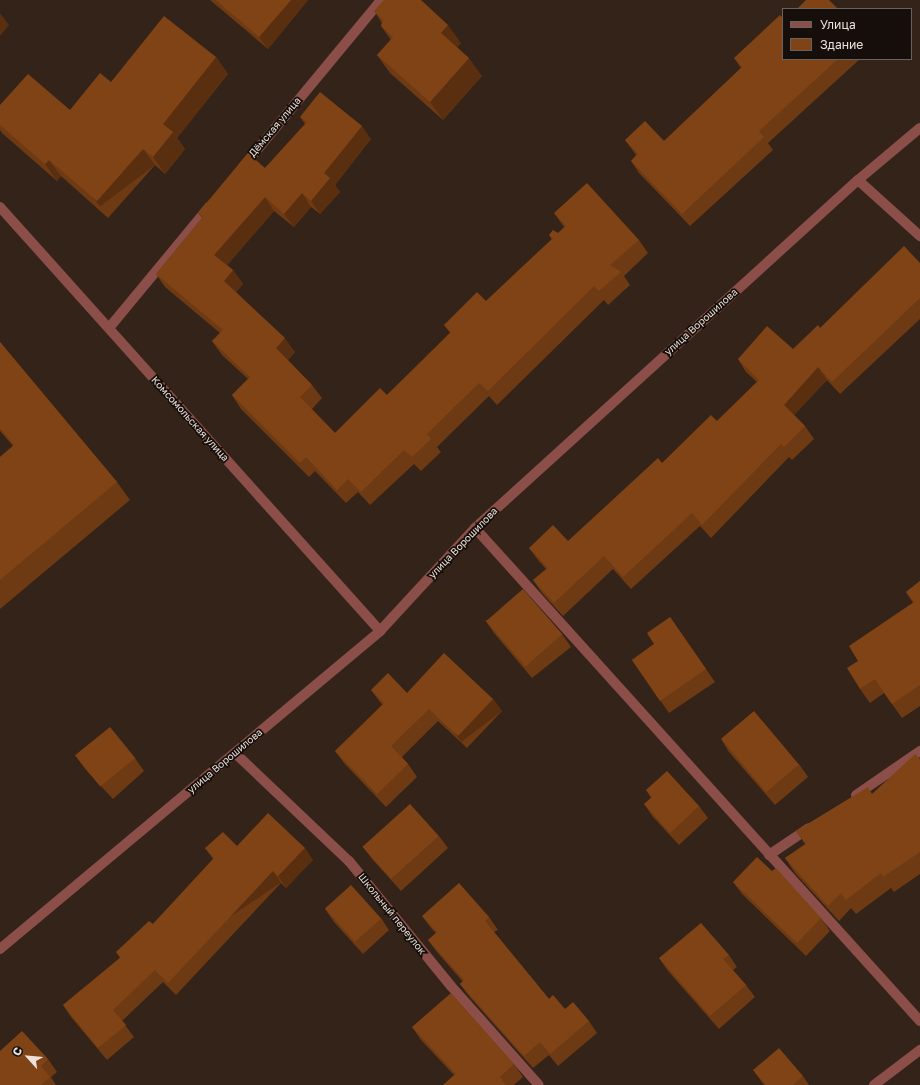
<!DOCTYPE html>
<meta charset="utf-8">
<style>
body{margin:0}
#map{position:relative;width:920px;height:1085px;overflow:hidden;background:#332319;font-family:"Golos Text",sans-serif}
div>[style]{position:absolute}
.minor>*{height:10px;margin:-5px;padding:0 5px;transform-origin:5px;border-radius:5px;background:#8c4e48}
.wall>*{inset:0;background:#6e3a13}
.shaded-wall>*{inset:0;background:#5a2f0f;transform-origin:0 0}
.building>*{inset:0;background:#804316;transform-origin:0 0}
span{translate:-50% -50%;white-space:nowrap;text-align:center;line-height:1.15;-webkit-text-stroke:3.5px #150e0a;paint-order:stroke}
.street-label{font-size:10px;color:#ece1da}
.legend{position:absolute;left:782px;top:8px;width:130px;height:52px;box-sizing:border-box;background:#150e0a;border:1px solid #6b625d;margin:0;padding:5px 7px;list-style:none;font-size:12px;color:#ece1da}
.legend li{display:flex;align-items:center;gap:8px;height:20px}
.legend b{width:20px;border:1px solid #6b625d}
.north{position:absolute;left:8px;top:1037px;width:40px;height:40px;-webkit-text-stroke:3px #150e0a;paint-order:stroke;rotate:297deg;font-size:11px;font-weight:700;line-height:16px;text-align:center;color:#ece1da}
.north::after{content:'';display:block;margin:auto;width:14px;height:18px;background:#ece1da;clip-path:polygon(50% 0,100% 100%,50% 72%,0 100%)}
</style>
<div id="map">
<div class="minor">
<div style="left:243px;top:167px;width:217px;rotate:-50.4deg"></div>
<div style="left:858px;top:180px;width:84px;rotate:42.1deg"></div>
<div style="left:0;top:207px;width:569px;rotate:48.13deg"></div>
<div style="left:109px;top:328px;width:157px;rotate:-50.4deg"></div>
<div style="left:475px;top:528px;width:664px;rotate:47.93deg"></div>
<div style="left:235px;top:753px;width:157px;rotate:43.5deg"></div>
<div style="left:349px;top:861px;width:161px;rotate:50.8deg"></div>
<div style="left:451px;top:986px;width:132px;rotate:48.4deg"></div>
<div style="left:856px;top:795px;width:78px;rotate:-34.5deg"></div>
<div style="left:769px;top:855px;width:48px;rotate:-34deg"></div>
<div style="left:0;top:949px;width:496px;rotate:-39.9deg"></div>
<div style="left:380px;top:631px;width:140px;rotate:-47.3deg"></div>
<div style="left:475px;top:528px;width:517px;rotate:-42.26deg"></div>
<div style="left:858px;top:180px;width:81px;rotate:-40deg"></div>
<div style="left:874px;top:1085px;width:58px;rotate:-37.3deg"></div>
</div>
<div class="wall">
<div style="clip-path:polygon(210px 0,308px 0,268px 49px)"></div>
<div style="clip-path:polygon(374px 11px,461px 43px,457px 47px,482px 76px,443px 120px,390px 73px,377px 55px,391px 40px,381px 26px,382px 23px)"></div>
<div style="clip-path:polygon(216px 57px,228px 74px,177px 138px,185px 149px,165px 174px,155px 165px,108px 218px,61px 176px,57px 181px,2px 133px,0 130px,0 105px,70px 110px,111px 82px)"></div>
<div style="clip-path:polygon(734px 58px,783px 59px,860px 59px,768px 143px,773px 150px,690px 226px,639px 173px,631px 161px,636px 155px,625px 140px,664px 141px,741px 68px)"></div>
<div style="clip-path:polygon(300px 117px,371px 139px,335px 185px,340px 192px,320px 214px,311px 207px,294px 227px,274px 211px,227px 265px,233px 270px,243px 284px,236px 292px,295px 352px,288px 360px,312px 385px,322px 398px,312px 409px,335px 433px,387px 395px,450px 333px,444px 325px,486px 301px,552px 239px,549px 235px,558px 233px,564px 227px,554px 213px,639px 240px,648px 253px,624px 276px,630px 285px,608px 305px,604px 300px,497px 405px,489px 396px,437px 447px,441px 452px,421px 471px,414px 464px,370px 505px,358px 492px,346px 503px,315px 471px,309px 477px,241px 409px,232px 395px,248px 379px,222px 355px,212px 341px,220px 333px,165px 287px,156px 274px,202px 218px,198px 213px,265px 168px,305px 124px)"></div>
<div style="clip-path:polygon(920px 263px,920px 319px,840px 394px,827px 380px,794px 415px,805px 426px,814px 439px,792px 460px,789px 457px,711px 538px,700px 526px,631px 589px,613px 569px,563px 616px,542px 593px,533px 580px,546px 569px,538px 560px,529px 548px,568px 541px,662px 463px,717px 421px,757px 382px,746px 372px,738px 359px,793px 349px,820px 328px)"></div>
<div style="clip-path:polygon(0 342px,117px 482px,130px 500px,0 609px,0 457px,13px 446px,0 431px)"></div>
<div style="clip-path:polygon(920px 581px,920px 706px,902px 718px,884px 693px,870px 703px,860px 689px,858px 661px,913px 603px,906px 592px)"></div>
<div style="clip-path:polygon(670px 617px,715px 682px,669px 713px,632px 660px,654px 644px)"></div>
<div style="clip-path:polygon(485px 620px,562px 634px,571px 647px,532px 678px,494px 633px)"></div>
<div style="clip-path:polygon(371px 690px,407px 693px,493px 699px,502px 711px,467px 748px,438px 721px,402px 757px,408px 764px,417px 777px,386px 807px,344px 763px,335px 751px,383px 705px,380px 702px)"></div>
<div style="clip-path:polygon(721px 739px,799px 764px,808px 777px,775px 805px,729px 752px)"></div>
<div style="clip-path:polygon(77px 758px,135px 758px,144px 771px,113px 799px,86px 770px)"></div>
<div style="clip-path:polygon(920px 759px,920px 874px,894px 892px,891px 888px,856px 914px,851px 908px,839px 921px,795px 873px,785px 858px,805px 844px,796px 831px,872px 794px)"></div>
<div style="clip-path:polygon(646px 790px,699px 806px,708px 818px,679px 845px,653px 817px,644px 804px,651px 798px)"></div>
<div style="clip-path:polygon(439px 836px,448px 848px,401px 891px,372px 859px,363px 847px)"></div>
<div style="clip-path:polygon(237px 846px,313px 860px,286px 888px,281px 883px,176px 995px,163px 982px,122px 1021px,134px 1037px,107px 1060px,71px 1017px,63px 1005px,120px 958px,116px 952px,153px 924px,213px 859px,205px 848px)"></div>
<div style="clip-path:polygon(733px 882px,821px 918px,830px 931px,806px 956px,742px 894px)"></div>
<div style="clip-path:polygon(325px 909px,381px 918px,389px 930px,363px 954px,334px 922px)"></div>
<div style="clip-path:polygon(422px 916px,489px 917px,498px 930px,494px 932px,549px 999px,565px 1009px,589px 1021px,597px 1033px,558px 1066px,549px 1055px,533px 1068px,469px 996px,460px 984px,463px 982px,437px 952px,428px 940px,436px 933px,431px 928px)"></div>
<div style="clip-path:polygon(729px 955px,737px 967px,733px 970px,746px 985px,755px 997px,719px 1029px,668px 971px,659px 958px)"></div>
<div style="clip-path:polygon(412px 1027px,514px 1064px,523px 1077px,514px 1085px,443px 1085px,454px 1075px,421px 1040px)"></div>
<div style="clip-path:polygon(48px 1059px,57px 1072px,51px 1077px,56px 1085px,0 1085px)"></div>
<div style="clip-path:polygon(753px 1070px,803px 1076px,809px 1085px,764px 1085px)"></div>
</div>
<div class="shaded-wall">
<div style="clip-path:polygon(291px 0,308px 0,268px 49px,259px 37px)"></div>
<div style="clip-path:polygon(0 13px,9px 25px,0 36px)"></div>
<div style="clip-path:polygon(448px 25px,461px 43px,453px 51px,441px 33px)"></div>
<div style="clip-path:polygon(216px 57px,228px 74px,177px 138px,185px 149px,165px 174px,153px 157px,163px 124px)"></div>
<div style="clip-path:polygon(469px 58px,482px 76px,443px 120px,430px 102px)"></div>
<div style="clip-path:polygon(362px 126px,371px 139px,335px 185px,340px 192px,320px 214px,311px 201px,324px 173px)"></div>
<div style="left:143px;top:149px;width:20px;height:69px;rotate:53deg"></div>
<div style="clip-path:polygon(49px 160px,61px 176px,57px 181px,45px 164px)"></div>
<div style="clip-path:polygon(302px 193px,311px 207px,294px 227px,284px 214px)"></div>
<div style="clip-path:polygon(265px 197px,274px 211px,224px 269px,214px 255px)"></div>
<div style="clip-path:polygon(233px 270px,243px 284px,234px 295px,224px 281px)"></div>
<div style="clip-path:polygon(285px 338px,295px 352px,286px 362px,276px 348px)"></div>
<div style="clip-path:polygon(818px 367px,827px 380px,792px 417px,784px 405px)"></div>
<div style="left:493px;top:699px;width:15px;height:51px;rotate:53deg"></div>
<div style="clip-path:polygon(305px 848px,313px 860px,286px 888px,278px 876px)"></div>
<div style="left:273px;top:871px;width:14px;height:154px;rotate:56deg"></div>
</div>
<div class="building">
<div style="clip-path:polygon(216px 0,291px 0,259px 37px)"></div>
<div style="clip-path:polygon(384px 0,421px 0,448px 25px,441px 33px,469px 58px,430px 102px,377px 55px,393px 37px,381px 26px,383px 20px,374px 11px)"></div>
<div style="clip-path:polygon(806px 0,829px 0,838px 9px,797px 9px)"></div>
<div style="clip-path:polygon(780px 15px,783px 18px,783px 59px,838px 59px,759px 131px,764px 137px,682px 214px,631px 161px,638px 154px,625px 140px,645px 121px,664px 141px,742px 67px,734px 58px)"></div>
<div style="clip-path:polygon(164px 16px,216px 57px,163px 124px,173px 132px,153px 157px,143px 149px,97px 201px,49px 160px,45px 164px,0 125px,0 105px,28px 74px,70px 110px,100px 73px,111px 82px)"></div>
<div style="clip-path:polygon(320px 92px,362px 126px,324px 173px,330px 178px,311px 201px,302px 193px,284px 214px,265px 197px,214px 255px,233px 270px,224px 281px,285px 338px,276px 348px,312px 385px,300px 397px,335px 433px,380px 388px,387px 395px,451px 332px,444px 325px,477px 292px,486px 301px,552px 239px,549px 235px,553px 230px,558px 233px,566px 226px,554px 213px,587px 183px,639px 240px,610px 265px,621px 272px,599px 291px,594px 286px,488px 391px,479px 383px,427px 434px,431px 439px,412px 457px,404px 450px,361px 492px,348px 479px,337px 490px,306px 457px,300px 463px,232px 395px,250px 377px,212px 341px,223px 330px,156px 274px,203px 217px,198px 213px,248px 153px,265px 168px,307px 122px,300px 117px)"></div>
<div style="clip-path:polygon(904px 246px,920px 263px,920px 298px,832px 382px,818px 367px,784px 405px,805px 426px,784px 447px,781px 444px,702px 525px,692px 513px,623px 577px,604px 556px,554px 603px,533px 580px,548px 568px,529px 548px,553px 525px,568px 541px,658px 458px,662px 463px,711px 415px,717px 421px,759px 380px,738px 359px,767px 326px,793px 349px,818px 325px,820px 328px)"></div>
<div style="clip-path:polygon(0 342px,117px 482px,0 580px,0 457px,14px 445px,0 428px)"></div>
<div style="clip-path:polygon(920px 581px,920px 685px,892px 704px,875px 679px,860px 689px,847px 668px,858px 661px,849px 646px,914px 602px,906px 592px)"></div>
<div style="left:523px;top:589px;width:60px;height:49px;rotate:49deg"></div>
<div style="clip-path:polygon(670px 617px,706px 669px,660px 701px,632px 660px,654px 644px,647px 633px)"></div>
<div style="clip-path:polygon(444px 653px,493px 699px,458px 736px,429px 709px,391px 746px,408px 764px,377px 794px,335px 751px,384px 703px,371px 690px,388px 673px,407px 693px)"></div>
<div style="left:754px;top:711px;width:70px;height:43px;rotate:50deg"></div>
<div style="left:110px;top:727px;width:40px;height:45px;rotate:51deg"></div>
<div style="clip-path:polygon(915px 754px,920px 759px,920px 852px,883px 877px,881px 873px,846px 900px,841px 893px,828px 906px,785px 858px,806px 844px,796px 831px,868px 787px,872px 794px)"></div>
<div style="clip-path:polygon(667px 771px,699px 806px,670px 833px,644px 804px,652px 797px,646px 790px)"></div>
<div style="left:410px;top:804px;width:43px;height:64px;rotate:48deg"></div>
<div style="clip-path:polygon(268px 813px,305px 848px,278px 876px,273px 871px,168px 983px,155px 970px,113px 1010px,126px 1025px,98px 1048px,63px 1005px,121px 957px,116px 952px,149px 921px,153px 924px,214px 858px,205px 848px,223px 832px,237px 846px)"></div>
<div style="clip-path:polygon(757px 857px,772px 871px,776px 868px,821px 918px,797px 943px,733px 882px)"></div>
<div style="clip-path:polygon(459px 883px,489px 917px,485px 921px,549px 999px,553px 995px,565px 1009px,573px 1002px,589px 1021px,550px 1054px,540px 1042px,524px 1056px,460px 984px,464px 980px,428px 940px,437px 932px,422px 916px)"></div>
<div style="left:351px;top:885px;width:45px;height:35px;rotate:48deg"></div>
<div style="clip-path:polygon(701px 923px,729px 955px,723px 959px,746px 985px,710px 1016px,659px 958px)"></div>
<div style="clip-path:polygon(451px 993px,514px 1064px,500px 1077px,506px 1085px,443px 1085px,456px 1074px,412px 1027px)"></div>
<div style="clip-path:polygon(22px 1031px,48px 1059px,41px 1066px,50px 1077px,41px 1085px,0 1085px,0 1051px)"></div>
<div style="clip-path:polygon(779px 1048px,803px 1076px,793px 1085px,766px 1085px,753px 1070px)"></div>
</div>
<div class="street-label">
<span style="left:275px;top:127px;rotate:-50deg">Дёмская улица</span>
<span style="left:701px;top:322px;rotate:-42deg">улица Ворошилова</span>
<span style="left:190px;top:419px;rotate:48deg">Комсомольская улица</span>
<span style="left:463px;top:543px;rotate:-46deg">улица Ворошилова</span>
<span style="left:225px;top:761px;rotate:-40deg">улица Ворошилова</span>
<span style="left:392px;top:914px;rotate:51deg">Школьный переулок</span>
</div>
<ul class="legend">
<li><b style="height:5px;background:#8c4e48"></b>Улица</li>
<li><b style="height:11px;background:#804316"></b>Здание</li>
</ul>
<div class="north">С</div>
</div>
